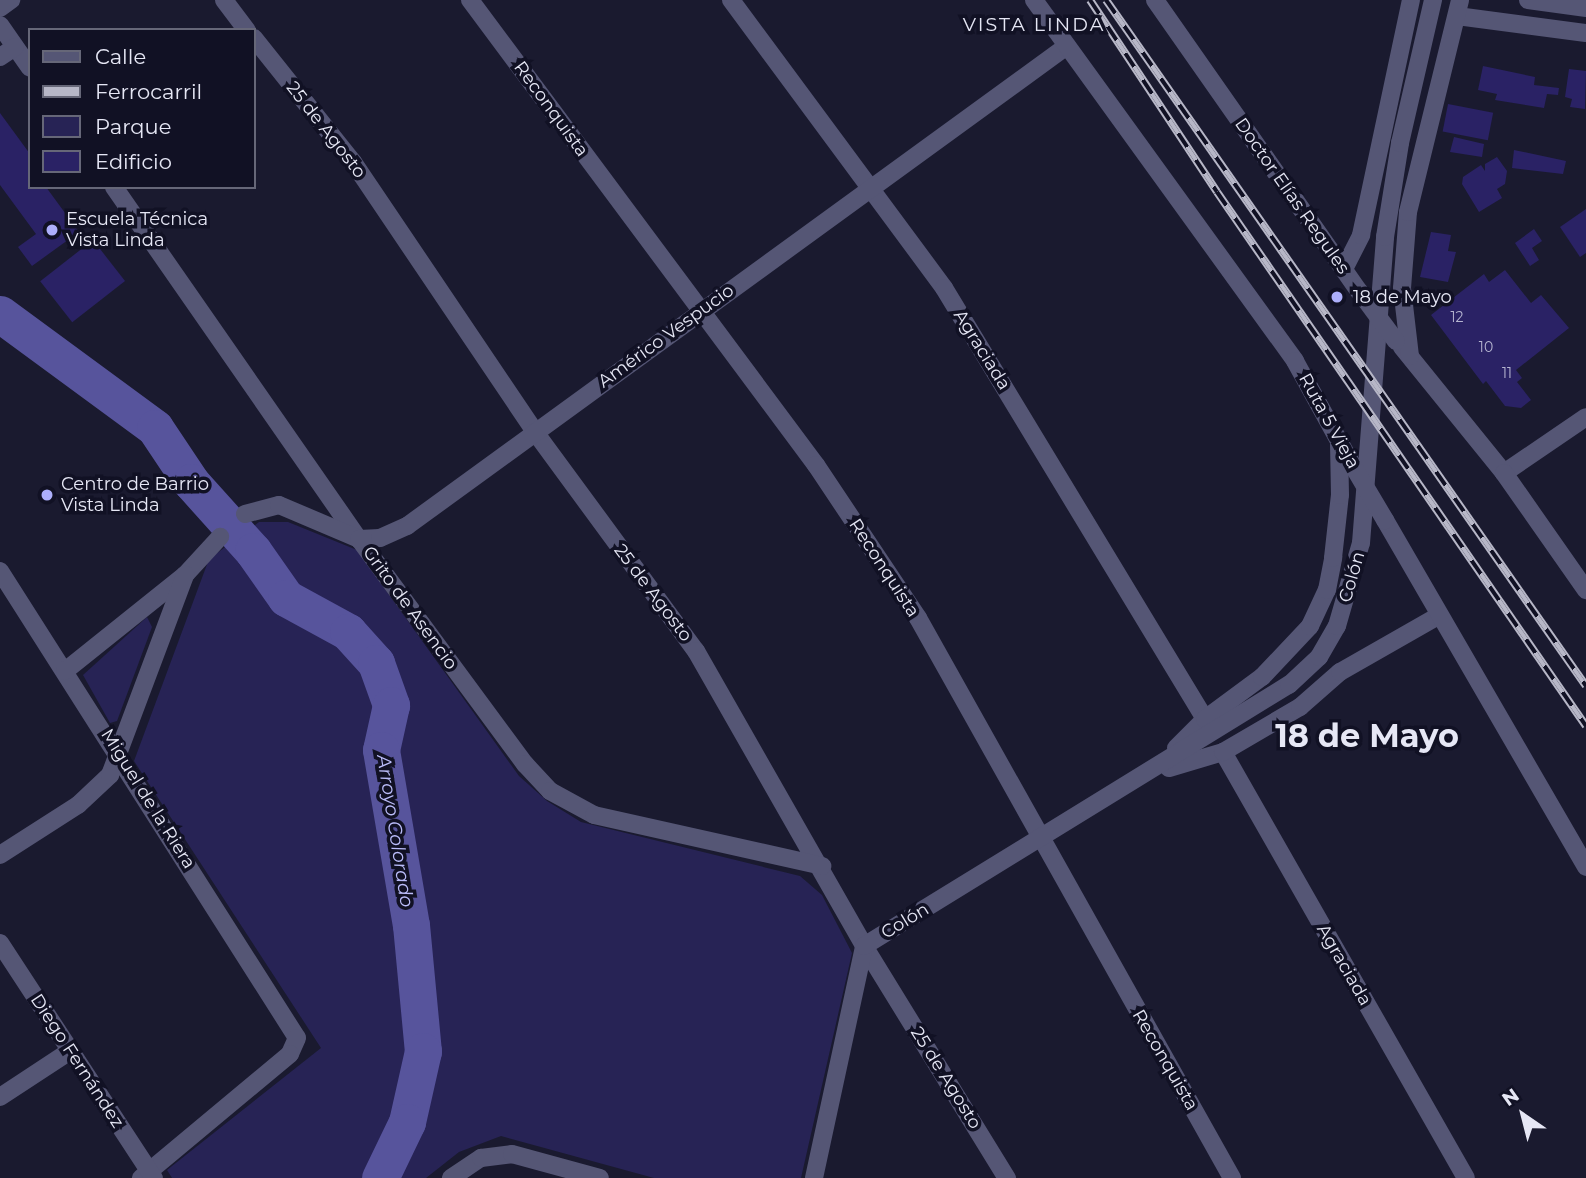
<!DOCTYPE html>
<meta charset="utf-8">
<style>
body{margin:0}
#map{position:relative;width:1586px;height:1178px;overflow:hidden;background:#1a1a2f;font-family:Montserrat,sans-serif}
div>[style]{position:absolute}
.green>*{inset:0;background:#272355}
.river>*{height:37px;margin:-18.5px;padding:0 18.5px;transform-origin:18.5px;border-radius:18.5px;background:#57549c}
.building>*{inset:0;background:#2a2265;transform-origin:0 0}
.minor>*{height:18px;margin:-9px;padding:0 9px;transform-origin:9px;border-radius:9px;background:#555675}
.tertiary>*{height:18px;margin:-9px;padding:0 9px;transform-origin:9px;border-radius:9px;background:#555675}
.rail>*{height:8px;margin-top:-4px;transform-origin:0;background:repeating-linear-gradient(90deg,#111124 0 16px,#b7b7c7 0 32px);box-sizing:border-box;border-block:2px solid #b7b7c7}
.tertiary-bridge>*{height:18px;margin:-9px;padding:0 9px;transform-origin:9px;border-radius:9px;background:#555675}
.dots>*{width:19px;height:19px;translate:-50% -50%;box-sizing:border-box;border:4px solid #111124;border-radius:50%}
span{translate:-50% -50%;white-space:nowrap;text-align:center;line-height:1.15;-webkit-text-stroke:7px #111124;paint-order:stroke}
.number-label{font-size:14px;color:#b7b6d1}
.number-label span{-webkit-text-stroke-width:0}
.street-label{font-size:18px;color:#e6e7f5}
.poi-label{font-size:18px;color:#e6e7f5}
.left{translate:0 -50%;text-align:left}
.neighbourhood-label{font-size:19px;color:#e6e7f5;letter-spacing:2px}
.water-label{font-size:19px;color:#babcf9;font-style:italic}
.town-label{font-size:32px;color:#e6e7f5;font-weight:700}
.legend{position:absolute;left:28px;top:28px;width:228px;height:161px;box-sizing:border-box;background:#111124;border:2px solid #666778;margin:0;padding:9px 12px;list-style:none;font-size:21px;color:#e6e7f5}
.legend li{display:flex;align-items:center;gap:14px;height:35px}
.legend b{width:35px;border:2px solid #666778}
.north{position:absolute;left:1488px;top:1080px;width:70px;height:70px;-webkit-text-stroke:5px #111124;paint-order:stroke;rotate:325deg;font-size:19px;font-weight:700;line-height:28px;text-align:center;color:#e6e7f5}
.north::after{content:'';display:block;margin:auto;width:24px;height:32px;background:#e6e7f5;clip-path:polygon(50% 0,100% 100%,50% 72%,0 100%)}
</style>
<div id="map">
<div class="green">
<div style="clip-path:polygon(259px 522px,288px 522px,357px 550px,519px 776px,547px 801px,581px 822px,800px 876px,822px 895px,852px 953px,801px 1178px,654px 1178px,501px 1136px,459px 1152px,426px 1178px,172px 1178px,167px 1170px,321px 1048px,134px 761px,209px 559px)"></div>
<div style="clip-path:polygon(147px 617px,152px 627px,117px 721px,110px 723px,83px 675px)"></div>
</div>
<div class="river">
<div style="left:0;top:314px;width:192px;rotate:36.3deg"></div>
<div style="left:155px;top:428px;width:65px;rotate:56.3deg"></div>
<div style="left:191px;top:482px;width:93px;rotate:48.1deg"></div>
<div style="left:253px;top:551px;width:57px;rotate:54.9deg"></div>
<div style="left:286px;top:598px;width:71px;rotate:28.7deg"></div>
<div style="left:348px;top:632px;width:42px;rotate:47.9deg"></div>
<div style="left:376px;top:663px;width:45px;rotate:70.3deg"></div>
<div style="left:391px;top:705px;width:46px;rotate:102.5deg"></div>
<div style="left:381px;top:750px;width:178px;rotate:80.3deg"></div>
<div style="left:411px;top:925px;width:127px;rotate:84.6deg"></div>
<div style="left:423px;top:1051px;width:73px;rotate:102.7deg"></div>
<div style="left:407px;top:1122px;width:62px;rotate:115.7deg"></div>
</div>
<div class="building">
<div style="clip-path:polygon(1483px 66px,1535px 77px,1534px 85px,1559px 88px,1558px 95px,1547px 94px,1544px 108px,1495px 100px,1497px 94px,1478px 90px)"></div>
<div style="clip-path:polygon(1569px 69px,1586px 71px,1585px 109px,1570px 107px,1572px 99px,1565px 97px)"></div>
<div style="left:1448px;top:104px;width:46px;height:28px;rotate:11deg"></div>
<div style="clip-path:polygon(0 113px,30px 154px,30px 187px,46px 187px,79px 232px,32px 266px,18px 247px,36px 234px,0 185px)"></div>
<div style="clip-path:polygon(1454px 137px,1484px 144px,1482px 157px,1450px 152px)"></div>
<div style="clip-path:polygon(1514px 150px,1566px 161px,1563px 174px,1512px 168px)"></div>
<div style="clip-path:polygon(1497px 157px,1507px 171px,1505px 184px,1497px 189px,1502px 198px,1479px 212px,1462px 184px,1463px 177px,1481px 165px,1485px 171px,1485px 164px)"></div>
<div style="clip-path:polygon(1586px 209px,1586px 253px,1580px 257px,1560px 227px)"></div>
<div style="clip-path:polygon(1534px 229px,1542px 241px,1532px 248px,1539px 260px,1530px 266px,1515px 243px)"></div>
<div style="clip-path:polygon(1431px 232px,1451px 235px,1448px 251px,1456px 252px,1448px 282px,1420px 277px)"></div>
<div style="left:93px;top:240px;width:52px;height:67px;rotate:52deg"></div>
<div style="clip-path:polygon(1505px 270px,1531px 303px,1541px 295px,1569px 328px,1516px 370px,1522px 378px,1517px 382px,1531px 400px,1521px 408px,1505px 406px,1486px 381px,1483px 384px,1431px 315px,1484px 274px,1489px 282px)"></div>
</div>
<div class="minor">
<div style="left:224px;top:0;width:38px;rotate:53deg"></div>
<div style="left:470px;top:0;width:580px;rotate:53.35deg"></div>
<div style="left:816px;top:465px;width:184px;rotate:56.3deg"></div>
<div style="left:918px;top:618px;width:642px;rotate:60.72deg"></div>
<div style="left:731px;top:0;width:358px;rotate:53.5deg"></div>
<div style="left:944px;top:288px;width:504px;rotate:58.8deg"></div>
<div style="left:1528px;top:0;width:59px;rotate:7.9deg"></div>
<div style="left:0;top:8px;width:14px;rotate:-36deg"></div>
<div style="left:1457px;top:16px;width:130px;rotate:7.5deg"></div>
<div style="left:0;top:25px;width:52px;rotate:55.1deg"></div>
<div style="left:254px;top:38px;width:159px;rotate:51.4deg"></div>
<div style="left:353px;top:162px;width:326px;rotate:56deg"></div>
<div style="left:535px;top:432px;width:272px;rotate:53.7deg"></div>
<div style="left:696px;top:651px;width:339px;rotate:60.3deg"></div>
<div style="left:864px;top:946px;width:273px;rotate:58.4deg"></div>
<div style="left:0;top:57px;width:18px;rotate:-34deg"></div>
<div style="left:114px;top:187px;width:429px;rotate:55.2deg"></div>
<div style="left:359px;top:539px;width:280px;rotate:53.6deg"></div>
<div style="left:525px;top:764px;width:37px;rotate:47deg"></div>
<div style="left:550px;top:791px;width:50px;rotate:28.6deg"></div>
<div style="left:594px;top:815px;width:234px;rotate:12.6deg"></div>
<div style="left:1504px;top:473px;width:99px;rotate:-34.3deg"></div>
<div style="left:245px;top:514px;width:35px;rotate:-15deg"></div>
<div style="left:279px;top:505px;width:87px;rotate:23deg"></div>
<div style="left:359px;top:539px;width:21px;rotate:-3deg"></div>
<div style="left:380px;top:538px;width:30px;rotate:-24deg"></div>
<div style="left:407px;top:526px;width:816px;rotate:-36.03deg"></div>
<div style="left:0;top:571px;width:553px;rotate:57.54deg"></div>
<div style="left:297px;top:1038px;width:17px;rotate:114deg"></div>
<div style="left:290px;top:1054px;width:194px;rotate:140.2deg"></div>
<div style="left:65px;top:671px;width:154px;rotate:-38.7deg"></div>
<div style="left:185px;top:575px;width:52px;rotate:-47.4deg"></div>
<div style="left:1176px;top:748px;width:41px;rotate:-45deg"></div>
<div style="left:1205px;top:719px;width:71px;rotate:-36.4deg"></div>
<div style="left:1262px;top:677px;width:70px;rotate:-46.7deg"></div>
<div style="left:1310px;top:626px;width:40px;rotate:-65deg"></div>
<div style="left:1327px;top:590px;width:33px;rotate:-79deg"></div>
<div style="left:1333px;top:558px;width:63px;rotate:-83.7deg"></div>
<div style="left:1340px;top:495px;width:53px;rotate:-91.1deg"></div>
<div style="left:1223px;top:752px;width:490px;rotate:60.3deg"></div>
<div style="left:1169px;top:768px;width:56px;rotate:-16.5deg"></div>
<div style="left:1223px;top:752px;width:89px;rotate:-30.3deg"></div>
<div style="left:1300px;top:707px;width:53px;rotate:-41.2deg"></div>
<div style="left:1340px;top:672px;width:113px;rotate:-29.7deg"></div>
<div style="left:0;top:855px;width:93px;rotate:-32.7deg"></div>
<div style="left:78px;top:805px;width:44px;rotate:-43.2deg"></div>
<div style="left:110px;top:775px;width:214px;rotate:-69.4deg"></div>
<div style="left:0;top:943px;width:281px;rotate:56.8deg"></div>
<div style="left:0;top:1097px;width:84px;rotate:-33.3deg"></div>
<div style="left:451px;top:1178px;width:36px;rotate:-34deg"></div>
<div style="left:481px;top:1158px;width:31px;rotate:-7deg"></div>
<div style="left:512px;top:1154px;width:91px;rotate:15.3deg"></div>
<div style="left:814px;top:1178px;width:237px;rotate:-77.8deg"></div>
<div style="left:864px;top:946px;width:499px;rotate:-31.6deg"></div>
<div style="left:1289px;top:685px;width:41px;rotate:-43deg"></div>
<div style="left:1319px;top:657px;width:36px;rotate:-60deg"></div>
<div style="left:1337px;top:626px;width:86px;rotate:-73.9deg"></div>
<div style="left:1361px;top:543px;width:307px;rotate:-85.5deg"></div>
<div style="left:1385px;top:237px;width:95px;rotate:-80.9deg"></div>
<div style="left:1400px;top:143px;width:147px;rotate:-77deg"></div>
</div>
<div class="tertiary">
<div style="left:1034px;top:0;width:445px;rotate:54.1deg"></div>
<div style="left:1295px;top:361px;width:114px;rotate:61.2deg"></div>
<div style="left:1155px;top:0;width:355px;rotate:55deg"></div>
<div style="left:1344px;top:269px;width:38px;rotate:-63deg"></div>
<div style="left:1361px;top:235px;width:240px;rotate:-78deg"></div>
<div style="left:1402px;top:347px;width:162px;rotate:51deg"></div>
<div style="left:1504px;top:473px;width:143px;rotate:55deg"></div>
<div style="left:1410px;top:356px;width:68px;rotate:-96.7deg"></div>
<div style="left:1402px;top:288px;width:76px;rotate:-85.5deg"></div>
<div style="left:1408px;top:212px;width:218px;rotate:-76.2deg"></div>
<div style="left:1385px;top:520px;width:401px;rotate:59.9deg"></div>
</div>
<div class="rail">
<div style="left:1090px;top:0;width:230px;rotate:56.5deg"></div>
<div style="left:1217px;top:192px;width:649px;rotate:55.36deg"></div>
<div style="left:1106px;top:0;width:837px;rotate:55.02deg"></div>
</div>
<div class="tertiary-bridge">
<div style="left:1359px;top:291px;width:62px;rotate:53.5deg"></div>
<div style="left:1350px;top:461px;width:69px;rotate:59.3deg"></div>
</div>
<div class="dots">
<div style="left:52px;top:230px;background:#adaffb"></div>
<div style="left:1337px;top:297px;background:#adaffb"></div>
<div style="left:47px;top:495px;background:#adaffb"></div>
</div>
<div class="number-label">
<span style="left:1457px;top:317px">12</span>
<span style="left:1486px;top:347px">10</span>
<span style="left:1507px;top:373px">11</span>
</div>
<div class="street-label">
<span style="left:551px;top:109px;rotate:54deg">Reconquista</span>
<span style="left:326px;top:130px;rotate:52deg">25 de Agosto</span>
<span style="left:1292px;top:196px;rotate:55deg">Doctor Elías Regules</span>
<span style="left:666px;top:336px;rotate:-36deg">Américo Vespucio</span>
<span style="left:982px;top:350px;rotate:58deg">Agraciada</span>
<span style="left:1329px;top:421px;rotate:61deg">Ruta 5 Vieja</span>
<span style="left:884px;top:568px;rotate:57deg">Reconquista</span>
<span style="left:1352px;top:577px;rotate:-74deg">Colón</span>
<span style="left:653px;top:593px;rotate:53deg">25 de Agosto</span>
<span style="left:410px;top:608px;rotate:54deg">Grito de Asencio</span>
<span style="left:148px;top:799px;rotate:58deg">Miguel de la Riera</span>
<span style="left:905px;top:921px;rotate:-31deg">Colón</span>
<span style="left:1344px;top:965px;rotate:60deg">Agraciada</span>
<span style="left:1165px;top:1060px;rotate:60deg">Reconquista</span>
<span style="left:77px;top:1061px;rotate:57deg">Diego Fernández</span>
<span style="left:946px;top:1078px;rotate:58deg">25 de Agosto</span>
</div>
<div class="poi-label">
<span class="left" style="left:66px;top:230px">Escuela Técnica<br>Vista Linda</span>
<span class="left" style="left:1353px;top:297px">18 de Mayo</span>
<span class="left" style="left:61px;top:495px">Centro de Barrio<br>Vista Linda</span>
</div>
<div class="neighbourhood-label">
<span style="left:1034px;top:25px">VISTA LINDA</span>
</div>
<div class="water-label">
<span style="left:395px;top:831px;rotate:81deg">Arroyo Colorado</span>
</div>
<div class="town-label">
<span style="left:1367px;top:736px">18 de Mayo</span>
</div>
<ul class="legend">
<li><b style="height:9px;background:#555675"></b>Calle</li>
<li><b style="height:9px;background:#b7b7c7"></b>Ferrocarril</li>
<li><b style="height:19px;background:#272355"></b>Parque</li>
<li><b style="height:19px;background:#2a2265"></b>Edificio</li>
</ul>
<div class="north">N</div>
</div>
